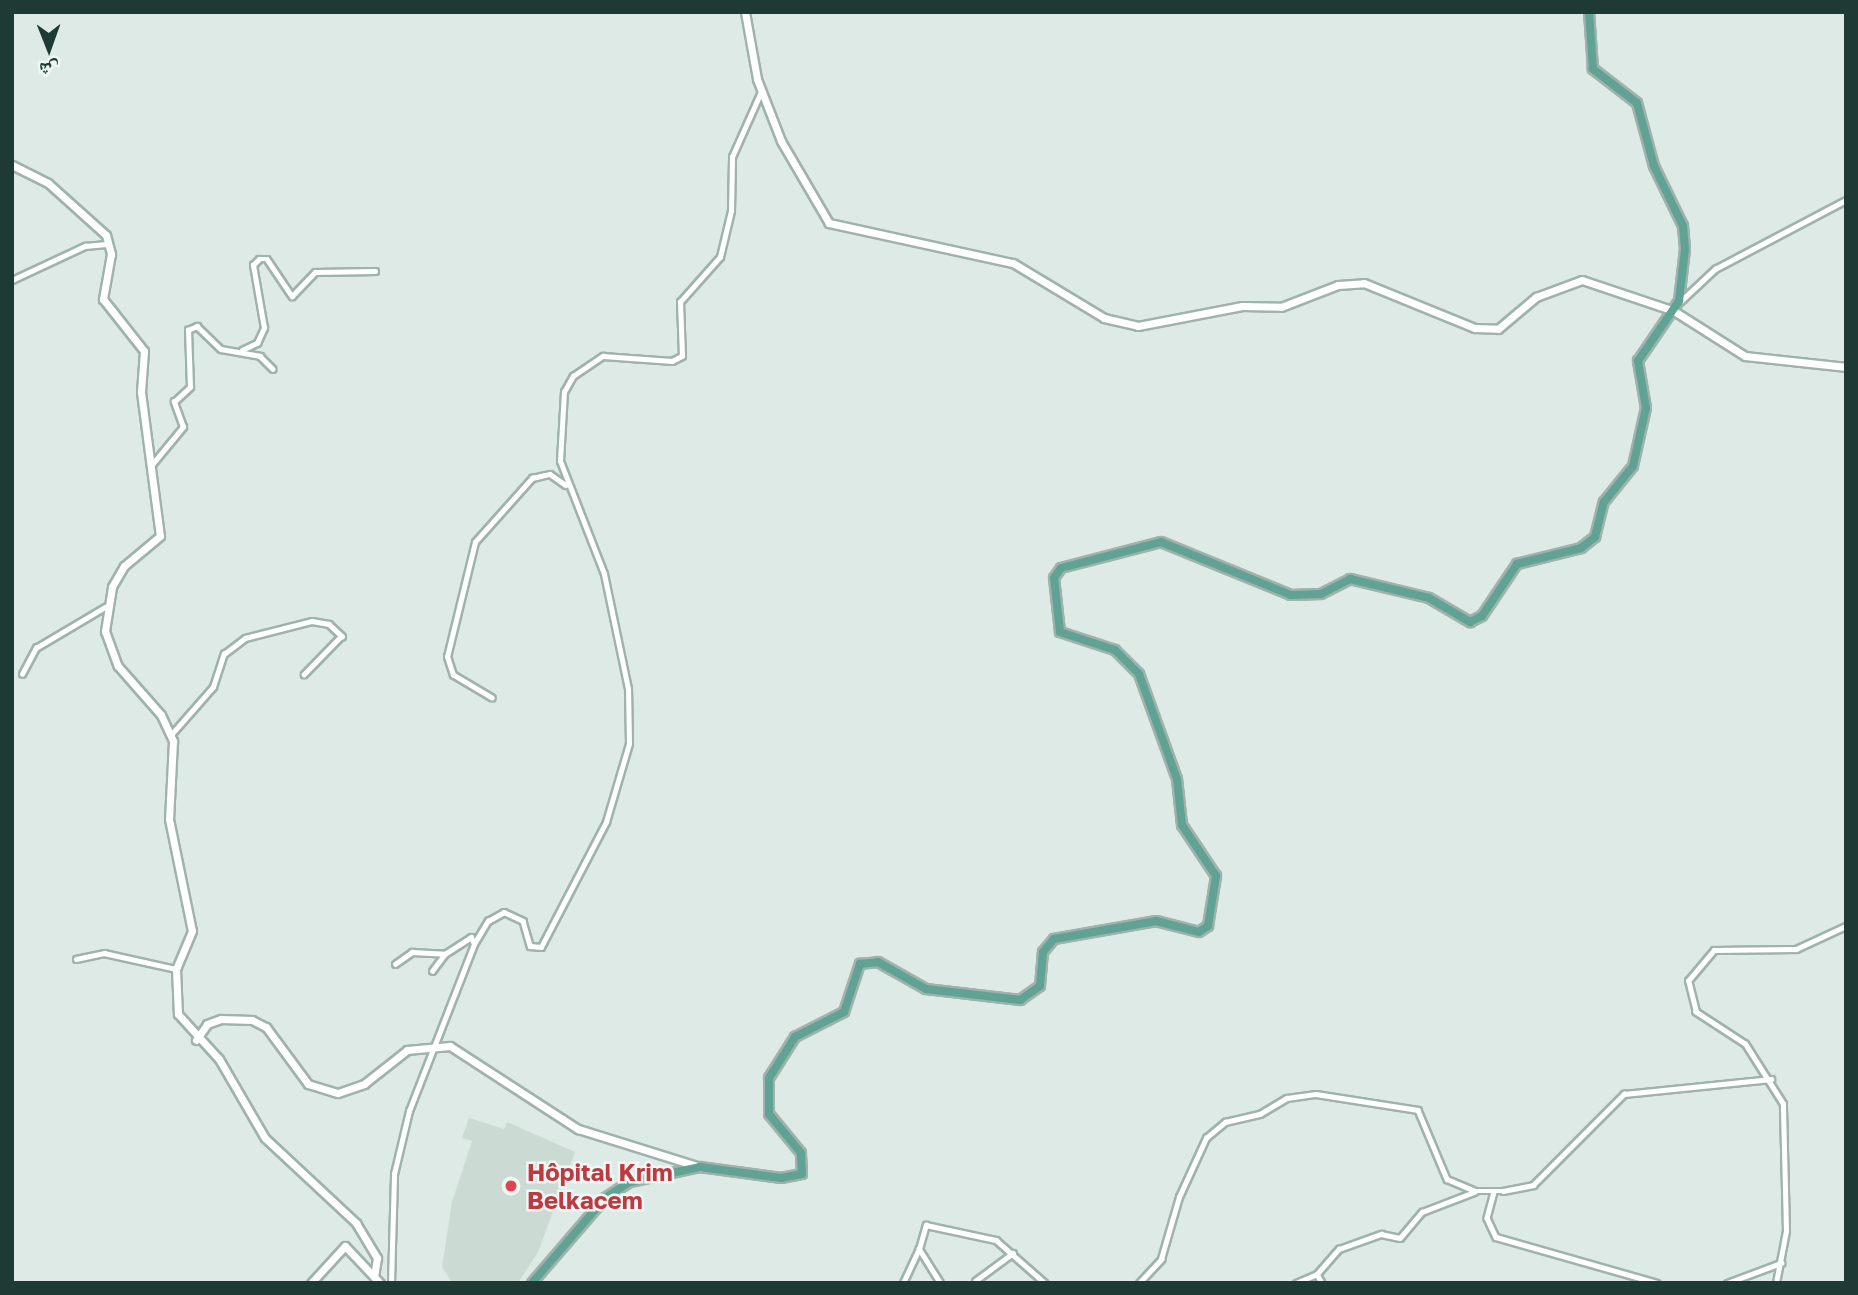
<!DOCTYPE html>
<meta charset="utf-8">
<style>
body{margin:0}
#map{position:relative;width:1858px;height:1295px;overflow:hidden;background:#ddeae5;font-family:"Golos Text","Noto Naskh Arabic",sans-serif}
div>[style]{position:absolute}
.built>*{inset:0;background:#ccdad4}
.roads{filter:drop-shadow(2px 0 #a0b2ac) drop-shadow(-2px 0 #a0b2ac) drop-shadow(0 2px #a0b2ac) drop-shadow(0 -2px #a0b2ac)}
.street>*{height:4.5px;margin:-2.25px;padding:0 2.25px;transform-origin:2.25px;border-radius:2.25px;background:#fff}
.secondary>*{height:7px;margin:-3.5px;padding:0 3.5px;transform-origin:3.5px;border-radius:3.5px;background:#fff}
.primary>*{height:8px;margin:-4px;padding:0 4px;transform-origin:4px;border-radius:4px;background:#60a294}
.dots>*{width:19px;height:19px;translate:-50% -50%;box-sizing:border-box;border:4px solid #eef7f3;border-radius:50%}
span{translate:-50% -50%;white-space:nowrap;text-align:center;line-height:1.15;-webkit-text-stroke:5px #eef7f3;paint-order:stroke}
.health-label{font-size:24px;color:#be3a42;font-weight:700}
.left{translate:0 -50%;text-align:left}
.frame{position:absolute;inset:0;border:14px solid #1e3a34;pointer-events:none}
.north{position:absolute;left:14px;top:14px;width:70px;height:70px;-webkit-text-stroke:5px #eef7f3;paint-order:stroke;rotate:179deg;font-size:19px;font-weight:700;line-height:28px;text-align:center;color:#1e3a34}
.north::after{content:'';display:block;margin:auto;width:24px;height:32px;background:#1e3a34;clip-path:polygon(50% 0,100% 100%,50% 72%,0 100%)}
</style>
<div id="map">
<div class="built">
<div style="clip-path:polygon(469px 1118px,504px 1129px,507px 1122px,575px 1152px,538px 1252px,518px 1283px,452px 1283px,442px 1267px,452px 1202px,472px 1141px,462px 1138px)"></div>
</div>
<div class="roads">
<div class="street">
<div style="left:12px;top:280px;width:81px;rotate:-25deg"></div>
<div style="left:85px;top:246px;width:24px;rotate:-5deg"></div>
<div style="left:1681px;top:301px;width:47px;rotate:-43.3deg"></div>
<div style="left:1715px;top:269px;width:148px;rotate:-27.8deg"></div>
<div style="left:242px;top:350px;width:17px;rotate:-25deg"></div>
<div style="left:257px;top:343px;width:17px;rotate:-65deg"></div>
<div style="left:264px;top:328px;width:64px;rotate:-99.9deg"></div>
<div style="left:253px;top:265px;width:8px;rotate:-45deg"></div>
<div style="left:259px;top:259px;width:8px"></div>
<div style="left:267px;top:259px;width:45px;rotate:56deg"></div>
<div style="left:292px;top:296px;width:33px;rotate:-46deg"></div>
<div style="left:315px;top:272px;width:60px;rotate:-1deg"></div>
<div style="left:150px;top:467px;width:52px;rotate:-50.5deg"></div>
<div style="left:183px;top:427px;width:27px;rotate:-110deg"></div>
<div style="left:174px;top:402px;width:22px;rotate:-43deg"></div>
<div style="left:190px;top:387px;width:57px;rotate:-92deg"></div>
<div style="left:188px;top:330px;width:10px;rotate:-24deg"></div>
<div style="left:197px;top:326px;width:33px;rotate:44deg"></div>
<div style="left:221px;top:349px;width:40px;rotate:10deg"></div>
<div style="left:260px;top:356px;width:18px;rotate:45deg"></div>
<div style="left:22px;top:674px;width:30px;rotate:-62deg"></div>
<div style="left:36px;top:648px;width:80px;rotate:-30.7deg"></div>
<div style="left:492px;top:698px;width:45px;rotate:-149.5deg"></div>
<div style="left:453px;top:675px;width:19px;rotate:-108deg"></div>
<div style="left:447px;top:657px;width:118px;rotate:-76.3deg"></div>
<div style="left:475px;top:542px;width:86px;rotate:-48.3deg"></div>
<div style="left:532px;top:478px;width:18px;rotate:-13deg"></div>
<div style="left:550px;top:474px;width:19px;rotate:35deg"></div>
<div style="left:170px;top:736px;width:65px;rotate:-48.7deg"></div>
<div style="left:213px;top:687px;width:35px;rotate:-72deg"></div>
<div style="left:224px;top:654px;width:26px;rotate:-37deg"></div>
<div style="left:245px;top:638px;width:69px;rotate:-14.2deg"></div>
<div style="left:312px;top:621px;width:17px;rotate:10deg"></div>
<div style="left:329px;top:624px;width:18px;rotate:43deg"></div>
<div style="left:342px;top:636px;width:54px;rotate:134.3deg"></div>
<div style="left:76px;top:959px;width:29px;rotate:-12deg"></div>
<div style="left:104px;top:953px;width:74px;rotate:12.5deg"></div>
<div style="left:395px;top:964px;width:21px;rotate:-35deg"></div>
<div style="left:412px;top:952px;width:33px;rotate:3deg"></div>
<div style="left:445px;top:954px;width:31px;rotate:-33deg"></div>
<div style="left:471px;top:937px;width:7px;rotate:63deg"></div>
<div style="left:432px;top:971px;width:21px;rotate:-53deg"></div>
<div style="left:1494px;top:1192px;width:27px;rotate:105deg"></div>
<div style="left:1487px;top:1218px;width:21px;rotate:65deg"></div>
<div style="left:1496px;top:1237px;width:167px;rotate:15.9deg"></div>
<div style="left:1317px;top:1274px;width:10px;rotate:61deg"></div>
<div style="left:975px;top:1281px;width:47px;rotate:-36.4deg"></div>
<div style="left:391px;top:1283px;width:109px;rotate:-88.4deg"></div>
<div style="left:394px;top:1174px;width:65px;rotate:-76.6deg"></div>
<div style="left:409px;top:1111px;width:179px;rotate:-68.7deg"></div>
<div style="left:474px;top:944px;width:27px;rotate:-59deg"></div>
<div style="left:488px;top:921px;width:18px;rotate:-29deg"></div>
<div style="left:504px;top:912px;width:21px;rotate:25deg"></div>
<div style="left:523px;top:921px;width:26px;rotate:74deg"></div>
<div style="left:530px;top:946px;width:11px;rotate:5deg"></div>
<div style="left:541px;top:947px;width:141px;rotate:-62.5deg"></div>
<div style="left:606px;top:822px;width:81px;rotate:-73.6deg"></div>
<div style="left:629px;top:744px;width:55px;rotate:-91deg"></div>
<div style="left:628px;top:689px;width:117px;rotate:-101.8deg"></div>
<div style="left:604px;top:574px;width:121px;rotate:-111.3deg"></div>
<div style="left:560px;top:461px;width:69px;rotate:-86.7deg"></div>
<div style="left:564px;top:392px;width:18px;rotate:-61deg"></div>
<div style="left:573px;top:376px;width:36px;rotate:-34deg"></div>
<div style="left:603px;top:356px;width:69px;rotate:4.1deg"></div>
<div style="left:672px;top:361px;width:11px;rotate:-27deg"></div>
<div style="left:682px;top:356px;width:54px;rotate:-92.1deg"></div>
<div style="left:680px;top:302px;width:60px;rotate:-48.4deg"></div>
<div style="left:720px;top:257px;width:47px;rotate:-76.6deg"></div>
<div style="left:731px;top:211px;width:54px;rotate:-88.9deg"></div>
<div style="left:732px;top:157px;width:71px;rotate:-66deg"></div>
<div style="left:903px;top:1283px;width:38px;rotate:-65deg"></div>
<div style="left:940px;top:1283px;width:40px;rotate:-122deg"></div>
<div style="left:919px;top:1249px;width:25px;rotate:-74deg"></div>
<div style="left:926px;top:1225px;width:72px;rotate:12.1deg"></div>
<div style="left:996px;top:1240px;width:65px;rotate:41.3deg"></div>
<div style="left:1139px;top:1283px;width:33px;rotate:-47deg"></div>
<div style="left:1161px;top:1259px;width:65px;rotate:-73.8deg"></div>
<div style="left:1179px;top:1197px;width:65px;rotate:-65.4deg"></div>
<div style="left:1206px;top:1138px;width:25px;rotate:-40deg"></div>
<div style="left:1225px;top:1122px;width:36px;rotate:-13deg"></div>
<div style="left:1260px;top:1114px;width:31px;rotate:-31deg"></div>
<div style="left:1287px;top:1098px;width:29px;rotate:-8deg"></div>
<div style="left:1316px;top:1094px;width:103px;rotate:8.9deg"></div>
<div style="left:1418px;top:1110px;width:75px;rotate:67.2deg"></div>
<div style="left:1447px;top:1179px;width:30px;rotate:23deg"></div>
<div style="left:1475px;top:1191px;width:28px"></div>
<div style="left:1503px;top:1191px;width:31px;rotate:-11deg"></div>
<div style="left:1533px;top:1185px;width:129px;rotate:-45deg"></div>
<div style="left:1624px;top:1094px;width:148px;rotate:-5.8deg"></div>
<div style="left:1296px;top:1283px;width:23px;rotate:-23deg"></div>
<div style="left:1317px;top:1274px;width:33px;rotate:-49deg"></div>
<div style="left:1339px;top:1249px;width:45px;rotate:-19.7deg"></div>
<div style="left:1381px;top:1234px;width:19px;rotate:12deg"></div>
<div style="left:1400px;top:1238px;width:34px;rotate:-50deg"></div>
<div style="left:1422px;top:1212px;width:56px;rotate:-21deg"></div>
<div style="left:1727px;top:1283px;width:58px;rotate:-20.3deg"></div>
<div style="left:1776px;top:1283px;width:53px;rotate:-79.1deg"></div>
<div style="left:1786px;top:1231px;width:127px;rotate:-91.4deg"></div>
<div style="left:1783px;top:1104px;width:71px;rotate:-122.3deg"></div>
<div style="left:1745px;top:1044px;width:59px;rotate:-146.9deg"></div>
<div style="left:1696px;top:1012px;width:32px;rotate:-104deg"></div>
<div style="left:1688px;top:981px;width:40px;rotate:-50deg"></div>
<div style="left:1714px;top:950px;width:82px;rotate:-0.7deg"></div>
<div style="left:1796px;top:949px;width:55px;rotate:-24.7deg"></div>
</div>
<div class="secondary">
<div style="left:745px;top:12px;width:68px;rotate:79.8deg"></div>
<div style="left:757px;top:79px;width:66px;rotate:68.8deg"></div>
<div style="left:781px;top:141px;width:95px;rotate:59.7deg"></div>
<div style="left:829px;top:223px;width:188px;rotate:12.3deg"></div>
<div style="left:1013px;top:263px;width:106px;rotate:31.1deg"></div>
<div style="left:1104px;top:318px;width:35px;rotate:13deg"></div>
<div style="left:1138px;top:326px;width:106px;rotate:-10.9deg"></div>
<div style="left:1242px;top:306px;width:39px;rotate:1deg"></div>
<div style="left:1281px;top:307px;width:61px;rotate:-21.1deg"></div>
<div style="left:1338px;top:285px;width:26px;rotate:-4deg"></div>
<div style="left:1364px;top:283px;width:120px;rotate:22.1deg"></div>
<div style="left:1475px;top:328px;width:23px;rotate:2deg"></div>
<div style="left:1498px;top:329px;width:50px;rotate:-40.1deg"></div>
<div style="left:1536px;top:297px;width:49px;rotate:-20.3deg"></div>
<div style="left:1582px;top:280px;width:97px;rotate:18.6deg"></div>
<div style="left:1674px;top:311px;width:84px;rotate:32.4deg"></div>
<div style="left:1745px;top:356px;width:102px;rotate:6.2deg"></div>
<div style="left:12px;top:165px;width:40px;rotate:26.6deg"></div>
<div style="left:48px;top:183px;width:78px;rotate:41.9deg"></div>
<div style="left:106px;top:235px;width:20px;rotate:75deg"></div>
<div style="left:111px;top:254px;width:46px;rotate:100.1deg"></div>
<div style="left:103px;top:299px;width:66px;rotate:51.7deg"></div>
<div style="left:144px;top:351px;width:41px;rotate:94.2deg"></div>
<div style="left:141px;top:392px;width:145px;rotate:82.5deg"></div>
<div style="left:160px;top:536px;width:47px;rotate:140.2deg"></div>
<div style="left:124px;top:566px;width:24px;rotate:120deg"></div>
<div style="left:112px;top:587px;width:45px;rotate:99deg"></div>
<div style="left:105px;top:631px;width:37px;rotate:70deg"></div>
<div style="left:118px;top:666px;width:65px;rotate:48.7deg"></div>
<div style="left:161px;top:715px;width:29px;rotate:65deg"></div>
<div style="left:173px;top:741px;width:78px;rotate:92.9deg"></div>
<div style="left:169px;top:819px;width:114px;rotate:78.4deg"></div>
<div style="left:192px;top:931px;width:41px;rotate:112.8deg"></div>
<div style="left:176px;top:969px;width:45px;rotate:87.5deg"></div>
<div style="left:178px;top:1014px;width:61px;rotate:47.7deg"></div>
<div style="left:219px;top:1059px;width:91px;rotate:59.8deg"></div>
<div style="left:265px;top:1138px;width:125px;rotate:43deg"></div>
<div style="left:356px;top:1223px;width:41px;rotate:59deg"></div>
<div style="left:377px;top:1258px;width:19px;rotate:99deg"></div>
<div style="left:196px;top:1040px;width:19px;rotate:-55deg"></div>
<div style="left:207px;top:1024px;width:15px;rotate:-20deg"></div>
<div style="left:221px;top:1019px;width:31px;rotate:2deg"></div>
<div style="left:252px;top:1020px;width:16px;rotate:27deg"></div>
<div style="left:266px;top:1027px;width:71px;rotate:53.6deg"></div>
<div style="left:308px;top:1084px;width:31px;rotate:17deg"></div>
<div style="left:338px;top:1093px;width:28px;rotate:-19deg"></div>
<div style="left:364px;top:1084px;width:55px;rotate:-38.3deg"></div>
<div style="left:407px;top:1050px;width:43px;rotate:-5.3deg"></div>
<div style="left:450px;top:1046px;width:153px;rotate:33deg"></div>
<div style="left:578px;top:1129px;width:128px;rotate:17.3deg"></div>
<div style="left:311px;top:1283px;width:50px;rotate:-47.4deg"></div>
<div style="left:345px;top:1246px;width:51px;rotate:46.6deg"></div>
</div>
<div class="primary">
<div style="left:532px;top:1283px;width:112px;rotate:-49.3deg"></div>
<div style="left:605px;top:1198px;width:30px;rotate:-33deg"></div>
<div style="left:630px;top:1182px;width:72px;rotate:-12.1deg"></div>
<div style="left:700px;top:1167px;width:82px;rotate:7.7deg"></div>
<div style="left:781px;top:1178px;width:21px;rotate:-11deg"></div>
<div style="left:802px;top:1174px;width:21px;rotate:-93deg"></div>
<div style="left:801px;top:1153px;width:50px;rotate:-129.4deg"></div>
<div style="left:769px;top:1114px;width:36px;rotate:-90deg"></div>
<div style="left:769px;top:1078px;width:49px;rotate:-57.6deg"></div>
<div style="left:795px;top:1037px;width:55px;rotate:-27deg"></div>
<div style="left:844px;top:1012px;width:51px;rotate:-71.6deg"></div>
<div style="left:860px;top:964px;width:18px;rotate:-6deg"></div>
<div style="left:878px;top:962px;width:55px;rotate:29.4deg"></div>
<div style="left:926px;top:989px;width:95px;rotate:6.7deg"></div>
<div style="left:1020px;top:1000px;width:24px;rotate:-35deg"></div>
<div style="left:1040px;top:986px;width:34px;rotate:-85deg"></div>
<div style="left:1043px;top:952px;width:17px;rotate:-50deg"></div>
<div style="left:1054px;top:939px;width:104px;rotate:-10deg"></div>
<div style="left:1156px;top:921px;width:44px;rotate:14.3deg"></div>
<div style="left:1199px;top:932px;width:11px;rotate:-34deg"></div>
<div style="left:1208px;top:926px;width:51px;rotate:-80.9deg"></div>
<div style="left:1216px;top:876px;width:61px;rotate:-123.7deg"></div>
<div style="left:1182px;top:825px;width:46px;rotate:-96.2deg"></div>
<div style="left:1177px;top:779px;width:112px;rotate:-109.9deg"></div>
<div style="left:1139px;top:674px;width:34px;rotate:-135deg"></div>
<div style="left:1115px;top:650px;width:58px;rotate:-161.9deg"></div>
<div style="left:1060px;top:632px;width:54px;rotate:-96.3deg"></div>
<div style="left:1054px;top:578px;width:12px;rotate:-55deg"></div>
<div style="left:1061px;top:568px;width:103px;rotate:-14.6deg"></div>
<div style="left:1161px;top:542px;width:140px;rotate:22.2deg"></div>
<div style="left:1291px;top:595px;width:30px;rotate:-2deg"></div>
<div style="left:1321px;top:594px;width:33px;rotate:-27deg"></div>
<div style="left:1350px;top:579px;width:81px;rotate:13.5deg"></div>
<div style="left:1429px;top:598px;width:48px;rotate:30.3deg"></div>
<div style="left:1470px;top:622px;width:13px;rotate:-27deg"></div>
<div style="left:1482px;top:616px;width:63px;rotate:-56.1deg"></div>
<div style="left:1517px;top:564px;width:66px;rotate:-14deg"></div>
<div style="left:1581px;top:548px;width:18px;rotate:-38deg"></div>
<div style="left:1595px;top:537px;width:36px;rotate:-76deg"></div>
<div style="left:1604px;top:502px;width:46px;rotate:-51.1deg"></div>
<div style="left:1633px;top:466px;width:59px;rotate:-77.4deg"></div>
<div style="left:1646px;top:408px;width:48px;rotate:-99.7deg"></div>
<div style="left:1638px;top:361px;width:73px;rotate:-55.7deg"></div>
<div style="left:1679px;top:301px;width:52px;rotate:-83.4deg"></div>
<div style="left:1685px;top:249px;width:23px;rotate:-95deg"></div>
<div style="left:1683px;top:226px;width:67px;rotate:-115.8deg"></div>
<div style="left:1654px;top:166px;width:65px;rotate:-105.1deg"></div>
<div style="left:1637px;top:103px;width:56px;rotate:-142.3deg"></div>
<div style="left:1593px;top:69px;width:57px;rotate:-94deg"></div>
</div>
</div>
<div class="dots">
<div style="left:511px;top:1186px;background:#e0444e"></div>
</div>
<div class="health-label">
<span class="left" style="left:527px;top:1186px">Hôpital Krim<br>Belkacem</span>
</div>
<div class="frame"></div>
<div class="north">ش</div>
</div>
